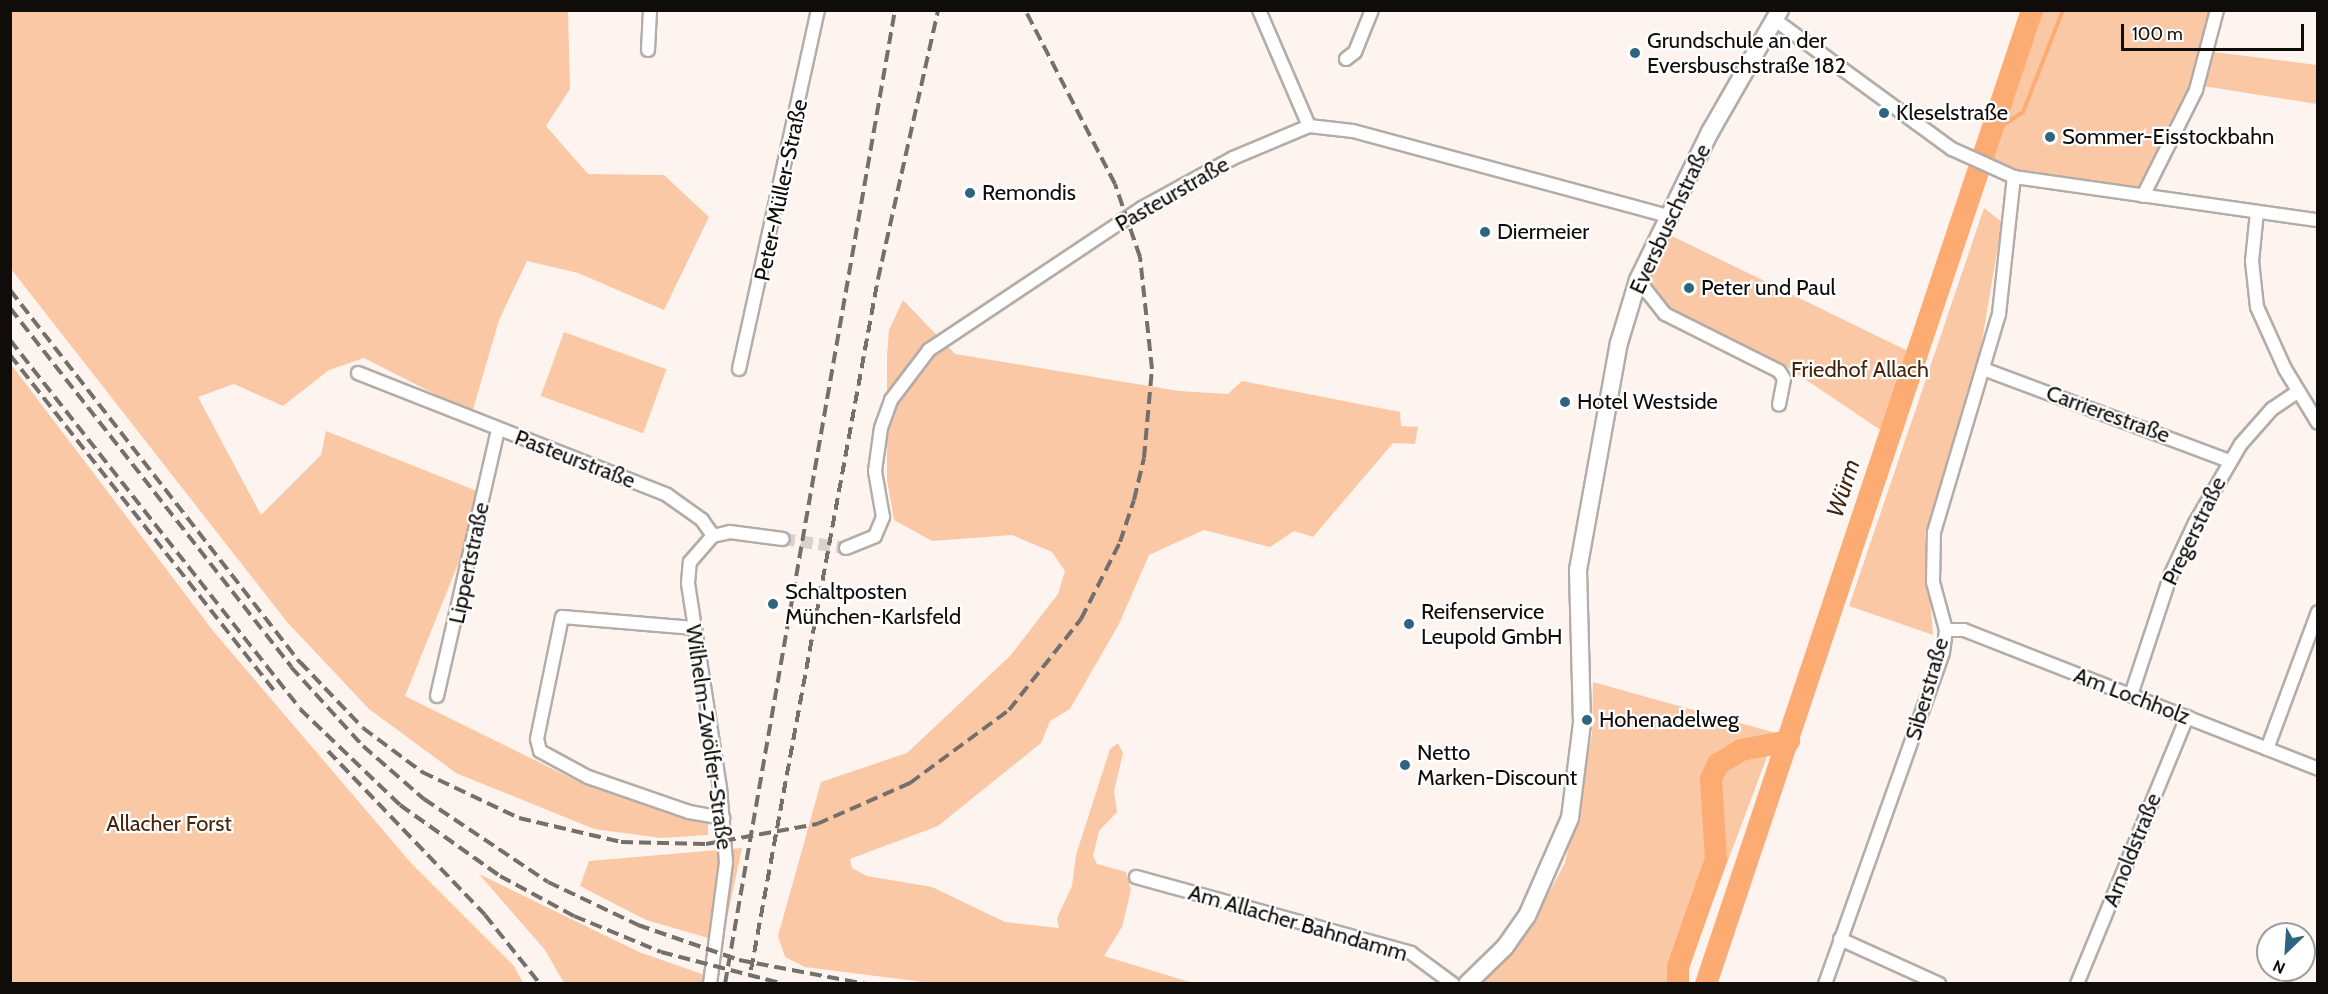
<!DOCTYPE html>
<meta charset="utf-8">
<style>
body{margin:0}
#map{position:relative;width:2328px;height:994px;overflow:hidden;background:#fdf4ef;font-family:Cabin,sans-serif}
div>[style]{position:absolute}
.green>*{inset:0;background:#fbc8a5;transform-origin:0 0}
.stream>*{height:4px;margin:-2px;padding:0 2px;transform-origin:2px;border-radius:2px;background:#fcab73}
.river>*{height:22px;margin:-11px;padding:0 11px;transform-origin:11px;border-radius:11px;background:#fcab73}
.minor-tunnel>*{height:12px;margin-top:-6px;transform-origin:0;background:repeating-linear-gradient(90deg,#d9d1cd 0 12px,transparent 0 18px)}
.roads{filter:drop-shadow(2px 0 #b4aca7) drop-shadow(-2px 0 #b4aca7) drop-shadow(0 2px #b4aca7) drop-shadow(0 -2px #b4aca7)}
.minor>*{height:12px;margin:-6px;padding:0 6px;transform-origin:6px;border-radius:6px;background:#fff}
.major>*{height:16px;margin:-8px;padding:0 8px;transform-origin:8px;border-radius:8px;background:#fff}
.rail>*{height:4px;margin-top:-2px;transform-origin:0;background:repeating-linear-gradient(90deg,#756f6c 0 12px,transparent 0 18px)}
.dots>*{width:16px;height:16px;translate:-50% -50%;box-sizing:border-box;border:3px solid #fff;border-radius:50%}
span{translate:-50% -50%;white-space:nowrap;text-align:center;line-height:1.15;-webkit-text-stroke:4.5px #fff;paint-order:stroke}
.poi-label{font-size:22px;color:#0f0c0a}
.left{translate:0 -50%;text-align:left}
.street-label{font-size:22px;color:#0f0c0a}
.park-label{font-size:22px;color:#44250d}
.water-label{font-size:24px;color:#44240d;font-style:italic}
.frame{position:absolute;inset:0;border:12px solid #0f0c0a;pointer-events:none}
.north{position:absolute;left:2256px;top:922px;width:60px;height:60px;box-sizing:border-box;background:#fff;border:2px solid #9f9e9d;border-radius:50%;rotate:205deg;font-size:16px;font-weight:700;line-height:24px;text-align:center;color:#0f0c0a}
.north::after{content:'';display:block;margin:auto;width:21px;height:27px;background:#2f6480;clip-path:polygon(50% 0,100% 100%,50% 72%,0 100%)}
.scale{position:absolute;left:2121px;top:24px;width:183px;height:27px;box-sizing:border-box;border:3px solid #0f0c0a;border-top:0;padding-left:8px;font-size:18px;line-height:21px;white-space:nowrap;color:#0f0c0a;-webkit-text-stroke:4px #fff;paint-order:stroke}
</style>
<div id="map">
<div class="green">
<div style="clip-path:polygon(10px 11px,568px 11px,570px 89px,546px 126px,588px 174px,664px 175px,709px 217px,664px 310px,578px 273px,527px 261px,499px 320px,472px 413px,364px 358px,329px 370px,283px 406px,234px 384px,198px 397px,261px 515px,321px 455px,326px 431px,477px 491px,465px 547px,405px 696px,581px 783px,708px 823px,708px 835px,661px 838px,594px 829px,456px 773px,369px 709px,287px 622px,11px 269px)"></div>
<div style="clip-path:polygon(2034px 11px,2212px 11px,2196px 82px,2137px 193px,2007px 170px,1985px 157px)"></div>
<div style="clip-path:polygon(2214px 52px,2317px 65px,2317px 104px,2203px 86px)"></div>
<div style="clip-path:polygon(1984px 208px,2002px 222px,1978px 365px,1925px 533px,1933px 635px,1849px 606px)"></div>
<div style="clip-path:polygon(1670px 235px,1908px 351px,1882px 431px,1787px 367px,1666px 311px,1649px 279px)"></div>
<div style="clip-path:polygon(903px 300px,955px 354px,1179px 391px,1228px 394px,1242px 381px,1400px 412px,1401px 426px,1418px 427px,1415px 444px,1393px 443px,1313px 537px,1294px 531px,1270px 547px,1204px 530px,1149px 555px,1119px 624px,1070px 709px,1050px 721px,1041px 743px,938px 826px,850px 859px,852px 868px,867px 876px,932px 887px,1005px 922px,1059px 928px,1057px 918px,1072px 886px,1076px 855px,1110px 749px,1118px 743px,1123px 753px,1114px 791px,1117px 812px,1099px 831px,1093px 856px,1097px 864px,1126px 872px,1131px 890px,1122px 927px,1104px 956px,1193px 983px,939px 984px,805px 967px,785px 957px,778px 936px,821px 782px,907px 753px,1010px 656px,1058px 594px,1065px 571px,1052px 552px,1012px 535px,932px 541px,894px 520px,887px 480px,887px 356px,889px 330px)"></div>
<div style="left:564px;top:332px;width:109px;height:68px;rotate:20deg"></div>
<div style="clip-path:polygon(10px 363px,214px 632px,411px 863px,514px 966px,523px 983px,11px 983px)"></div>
<div style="clip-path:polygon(1593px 682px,1776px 733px,1682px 983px,1478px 984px,1524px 938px,1565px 863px,1592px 734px)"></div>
<div style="clip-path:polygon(742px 848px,722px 942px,646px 920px,580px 886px,589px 861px)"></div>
<div style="clip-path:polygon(479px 874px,639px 952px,716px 979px,716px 983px,564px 983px,545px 950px)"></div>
</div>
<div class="stream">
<div style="left:1994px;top:131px;width:35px;rotate:-33deg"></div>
<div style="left:2023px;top:112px;width:110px;rotate:-68.6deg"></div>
</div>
<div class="river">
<div style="left:1678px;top:984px;width:17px;rotate:-90deg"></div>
<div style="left:1678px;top:967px;width:114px;rotate:-70.6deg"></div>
<div style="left:1716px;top:859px;width:80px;rotate:-93.6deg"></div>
<div style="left:1711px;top:779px;width:17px;rotate:-65deg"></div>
<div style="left:1718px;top:764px;width:27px;rotate:-31deg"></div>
<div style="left:1741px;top:750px;width:49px;rotate:-10.6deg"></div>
<div style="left:1706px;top:984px;width:1027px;rotate:-71.49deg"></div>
</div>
<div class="minor-tunnel">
<div style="left:783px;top:539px;width:64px;rotate:8.1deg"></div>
</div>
<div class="roads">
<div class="minor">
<div style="left:1259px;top:10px;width:126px;rotate:66.7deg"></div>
<div style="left:1775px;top:20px;width:219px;rotate:36.1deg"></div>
<div style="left:1952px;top:149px;width:68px;rotate:24.3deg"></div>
<div style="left:2014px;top:177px;width:307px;rotate:8.1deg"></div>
<div style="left:648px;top:50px;width:40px;rotate:-87.1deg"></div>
<div style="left:1346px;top:59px;width:11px;rotate:-38deg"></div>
<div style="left:1355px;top:52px;width:45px;rotate:-68deg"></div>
<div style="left:2143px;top:196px;width:119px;rotate:-63.4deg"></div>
<div style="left:2196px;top:90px;width:83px;rotate:-75.3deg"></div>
<div style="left:2257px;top:212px;width:49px;rotate:95.8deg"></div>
<div style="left:2252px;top:261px;width:46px;rotate:83.8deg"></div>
<div style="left:2257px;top:307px;width:68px;rotate:65.7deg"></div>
<div style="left:2285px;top:369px;width:63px;rotate:58.6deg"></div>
<div style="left:1638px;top:280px;width:43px;rotate:51.5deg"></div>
<div style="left:1665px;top:314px;width:127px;rotate:26.6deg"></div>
<div style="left:1779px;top:371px;width:9px;rotate:58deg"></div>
<div style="left:1784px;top:379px;width:26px;rotate:101deg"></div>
<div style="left:739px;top:369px;width:368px;rotate:-77.6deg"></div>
<div style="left:1986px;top:370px;width:259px;rotate:20.5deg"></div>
<div style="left:358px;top:373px;width:332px;rotate:21.5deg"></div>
<div style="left:667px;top:495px;width:43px;rotate:35.5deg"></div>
<div style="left:702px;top:520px;width:19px;rotate:55deg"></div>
<div style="left:846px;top:548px;width:31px;rotate:-22deg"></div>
<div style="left:875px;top:536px;width:21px;rotate:-67deg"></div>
<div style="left:883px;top:517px;width:47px;rotate:-99.9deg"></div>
<div style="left:875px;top:471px;width:43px;rotate:-82.1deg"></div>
<div style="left:881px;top:428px;width:30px;rotate:-70deg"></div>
<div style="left:891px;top:400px;width:63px;rotate:-52.8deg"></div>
<div style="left:929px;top:350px;width:256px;rotate:-33.7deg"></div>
<div style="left:1142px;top:208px;width:104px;rotate:-28.8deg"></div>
<div style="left:1233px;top:158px;width:82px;rotate:-22.8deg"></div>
<div style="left:1309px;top:126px;width:44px;rotate:6.5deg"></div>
<div style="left:1353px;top:131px;width:327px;rotate:15.1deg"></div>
<div style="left:694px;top:628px;width:132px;rotate:-175.2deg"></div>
<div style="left:562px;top:617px;width:125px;rotate:101.6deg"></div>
<div style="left:537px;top:739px;width:12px;rotate:76deg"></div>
<div style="left:540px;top:751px;width:55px;rotate:28.4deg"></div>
<div style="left:588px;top:777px;width:107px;rotate:19.1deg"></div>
<div style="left:689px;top:812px;width:35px;rotate:10deg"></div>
<div style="left:1946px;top:630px;width:18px"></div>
<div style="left:1964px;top:630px;width:380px;rotate:21.4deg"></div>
<div style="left:2131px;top:695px;width:127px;rotate:-71.7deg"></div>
<div style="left:2171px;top:574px;width:56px;rotate:-64.8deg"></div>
<div style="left:2195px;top:523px;width:91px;rotate:-59.8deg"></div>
<div style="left:2241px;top:444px;width:47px;rotate:-48.5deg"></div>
<div style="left:2272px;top:409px;width:30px;rotate:-34deg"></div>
<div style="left:437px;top:696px;width:273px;rotate:-77.1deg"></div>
<div style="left:2267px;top:749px;width:146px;rotate:-69.6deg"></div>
<div style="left:1136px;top:877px;width:285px;rotate:15.4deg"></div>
<div style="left:1411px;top:953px;width:52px;rotate:36.4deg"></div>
<div style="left:1840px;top:939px;width:109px;rotate:24.4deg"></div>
<div style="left:710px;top:984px;width:123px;rotate:-82.5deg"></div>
<div style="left:726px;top:862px;width:74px;rotate:-94.6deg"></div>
<div style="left:720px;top:788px;width:207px;rotate:-98.9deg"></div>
<div style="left:688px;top:583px;width:21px;rotate:-85deg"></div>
<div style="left:690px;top:562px;width:35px;rotate:-49deg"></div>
<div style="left:713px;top:536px;width:17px;rotate:-13deg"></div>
<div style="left:730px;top:532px;width:53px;rotate:7.5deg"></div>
<div style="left:1825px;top:984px;width:352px;rotate:-70.4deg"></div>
<div style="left:1943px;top:652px;width:22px;rotate:-82deg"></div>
<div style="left:1946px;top:630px;width:50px;rotate:-105.2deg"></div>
<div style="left:1933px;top:582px;width:50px;rotate:-88.9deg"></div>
<div style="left:1934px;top:532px;width:227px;rotate:-73.4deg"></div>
<div style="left:1999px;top:314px;width:138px;rotate:-83.8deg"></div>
<div style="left:2077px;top:984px;width:289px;rotate:-67.6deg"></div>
</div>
<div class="major">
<div style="left:1467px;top:984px;width:53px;rotate:-44.2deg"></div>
<div style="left:1505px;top:947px;width:38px;rotate:-55deg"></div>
<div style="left:1527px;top:916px;width:107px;rotate:-66.3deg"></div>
<div style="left:1570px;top:818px;width:96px;rotate:-82.8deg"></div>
<div style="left:1582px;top:723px;width:153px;rotate:-91.5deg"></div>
<div style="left:1578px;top:570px;width:231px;rotate:-79.8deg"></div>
<div style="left:1619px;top:343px;width:66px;rotate:-73.2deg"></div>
<div style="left:1638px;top:280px;width:165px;rotate:-64.1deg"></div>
<div style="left:1710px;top:132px;width:141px;rotate:-60.2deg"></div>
</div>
</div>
<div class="rail">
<div style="left:10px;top:290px;width:472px;rotate:52.1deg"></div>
<div style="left:300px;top:662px;width:91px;rotate:46.3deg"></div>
<div style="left:363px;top:728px;width:74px;rotate:36.7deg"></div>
<div style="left:422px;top:772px;width:107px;rotate:25.4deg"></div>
<div style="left:519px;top:818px;width:105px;rotate:13.2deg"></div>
<div style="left:621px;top:842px;width:85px;rotate:1.3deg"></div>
<div style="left:706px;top:844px;width:113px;rotate:-10.2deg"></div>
<div style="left:817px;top:824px;width:102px;rotate:-23.8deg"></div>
<div style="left:910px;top:783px;width:123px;rotate:-36.4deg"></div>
<div style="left:1009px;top:710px;width:116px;rotate:-51.6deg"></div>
<div style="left:1081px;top:619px;width:86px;rotate:-63.1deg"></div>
<div style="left:1120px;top:542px;width:44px;rotate:-71.6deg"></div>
<div style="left:1134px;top:500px;width:43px;rotate:-76.6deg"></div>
<div style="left:1144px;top:458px;width:89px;rotate:-84.9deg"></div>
<div style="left:1152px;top:369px;width:113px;rotate:-96.1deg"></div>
<div style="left:1140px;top:257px;width:77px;rotate:-108.9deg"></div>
<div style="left:1115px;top:184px;width:196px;rotate:-117.3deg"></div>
<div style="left:10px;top:308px;width:456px;rotate:51.9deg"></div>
<div style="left:291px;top:667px;width:107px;rotate:47.7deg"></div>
<div style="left:363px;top:746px;width:81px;rotate:41deg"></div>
<div style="left:424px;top:799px;width:149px;rotate:33.8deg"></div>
<div style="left:548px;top:882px;width:100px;rotate:25.5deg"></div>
<div style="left:638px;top:925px;width:107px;rotate:19.1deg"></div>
<div style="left:739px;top:960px;width:129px;rotate:10.7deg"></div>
<div style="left:10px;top:340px;width:469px;rotate:51.8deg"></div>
<div style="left:300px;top:709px;width:139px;rotate:43.8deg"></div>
<div style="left:400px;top:805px;width:123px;rotate:35.4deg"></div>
<div style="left:500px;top:876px;width:84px;rotate:28.4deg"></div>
<div style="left:574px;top:916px;width:94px;rotate:22.5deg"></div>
<div style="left:661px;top:952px;width:127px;rotate:14.6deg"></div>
<div style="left:10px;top:355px;width:427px;rotate:51.8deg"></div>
<div style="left:328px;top:751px;width:227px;rotate:46.2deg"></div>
<div style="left:485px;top:915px;width:88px;rotate:51.4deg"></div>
<div style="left:751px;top:970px;width:703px;rotate:-79.59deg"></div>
<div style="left:878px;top:279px;width:276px;rotate:-77.4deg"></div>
<div style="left:725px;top:984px;width:989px;rotate:-80.1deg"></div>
</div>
<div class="dots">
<div style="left:1635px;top:53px;background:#2f6480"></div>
<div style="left:1884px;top:113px;background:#2f6480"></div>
<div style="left:2050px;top:137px;background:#2f6480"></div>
<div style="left:970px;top:193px;background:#2f6480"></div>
<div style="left:1485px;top:232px;background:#2f6480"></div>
<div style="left:1689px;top:288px;background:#2f6480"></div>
<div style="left:1565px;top:402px;background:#2f6480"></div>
<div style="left:773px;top:604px;background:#2f6480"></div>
<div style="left:1409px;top:624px;background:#2f6480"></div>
<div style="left:1587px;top:720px;background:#2f6480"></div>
<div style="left:1405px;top:765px;background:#2f6480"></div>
</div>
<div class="poi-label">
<span class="left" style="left:1647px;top:53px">Grundschule an der<br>Eversbuschstraße 182</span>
<span class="left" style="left:1896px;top:113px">Kleselstraße</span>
<span class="left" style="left:2062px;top:137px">Sommer-Eisstockbahn</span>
<span class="left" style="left:982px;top:193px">Remondis</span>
<span class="left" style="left:1497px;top:232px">Diermeier</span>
<span class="left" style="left:1701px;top:288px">Peter und Paul</span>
<span class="left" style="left:1577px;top:402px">Hotel Westside</span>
<span class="left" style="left:785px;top:604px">Schaltposten<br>München-Karlsfeld</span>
<span class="left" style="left:1421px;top:624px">Reifenservice<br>Leupold GmbH</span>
<span class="left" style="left:1599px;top:720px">Hohenadelweg</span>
<span class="left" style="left:1417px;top:765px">Netto<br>Marken-Discount</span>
</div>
<div class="street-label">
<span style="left:781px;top:190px;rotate:-78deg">Peter-Müller-Straße</span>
<span style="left:1172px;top:194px;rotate:-30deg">Pasteurstraße</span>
<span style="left:1670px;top:219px;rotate:-65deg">Eversbuschstraße</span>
<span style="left:2108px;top:414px;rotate:20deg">Carrierestraße</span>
<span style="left:575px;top:459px;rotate:21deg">Pasteurstraße</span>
<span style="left:2194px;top:531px;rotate:-64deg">Pregerstraße</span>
<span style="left:469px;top:563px;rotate:-78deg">Lippertstraße</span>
<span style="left:1927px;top:689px;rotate:-74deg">Siberstraße</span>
<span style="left:2132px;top:696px;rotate:21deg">Am Lochholz</span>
<span style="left:709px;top:737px;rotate:82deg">Wilhelm-Zwölfer-Straße</span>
<span style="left:2132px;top:850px;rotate:-68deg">Arnoldstraße</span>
<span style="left:1298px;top:923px;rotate:16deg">Am Allacher Bahndamm</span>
</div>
<div class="park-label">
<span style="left:1860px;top:370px">Friedhof Allach</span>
<span style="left:169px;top:824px">Allacher Forst</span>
</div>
<div class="water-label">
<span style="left:1843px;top:488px;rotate:-72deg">Würm</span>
</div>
<div class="frame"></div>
<div class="north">N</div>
<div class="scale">100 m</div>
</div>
